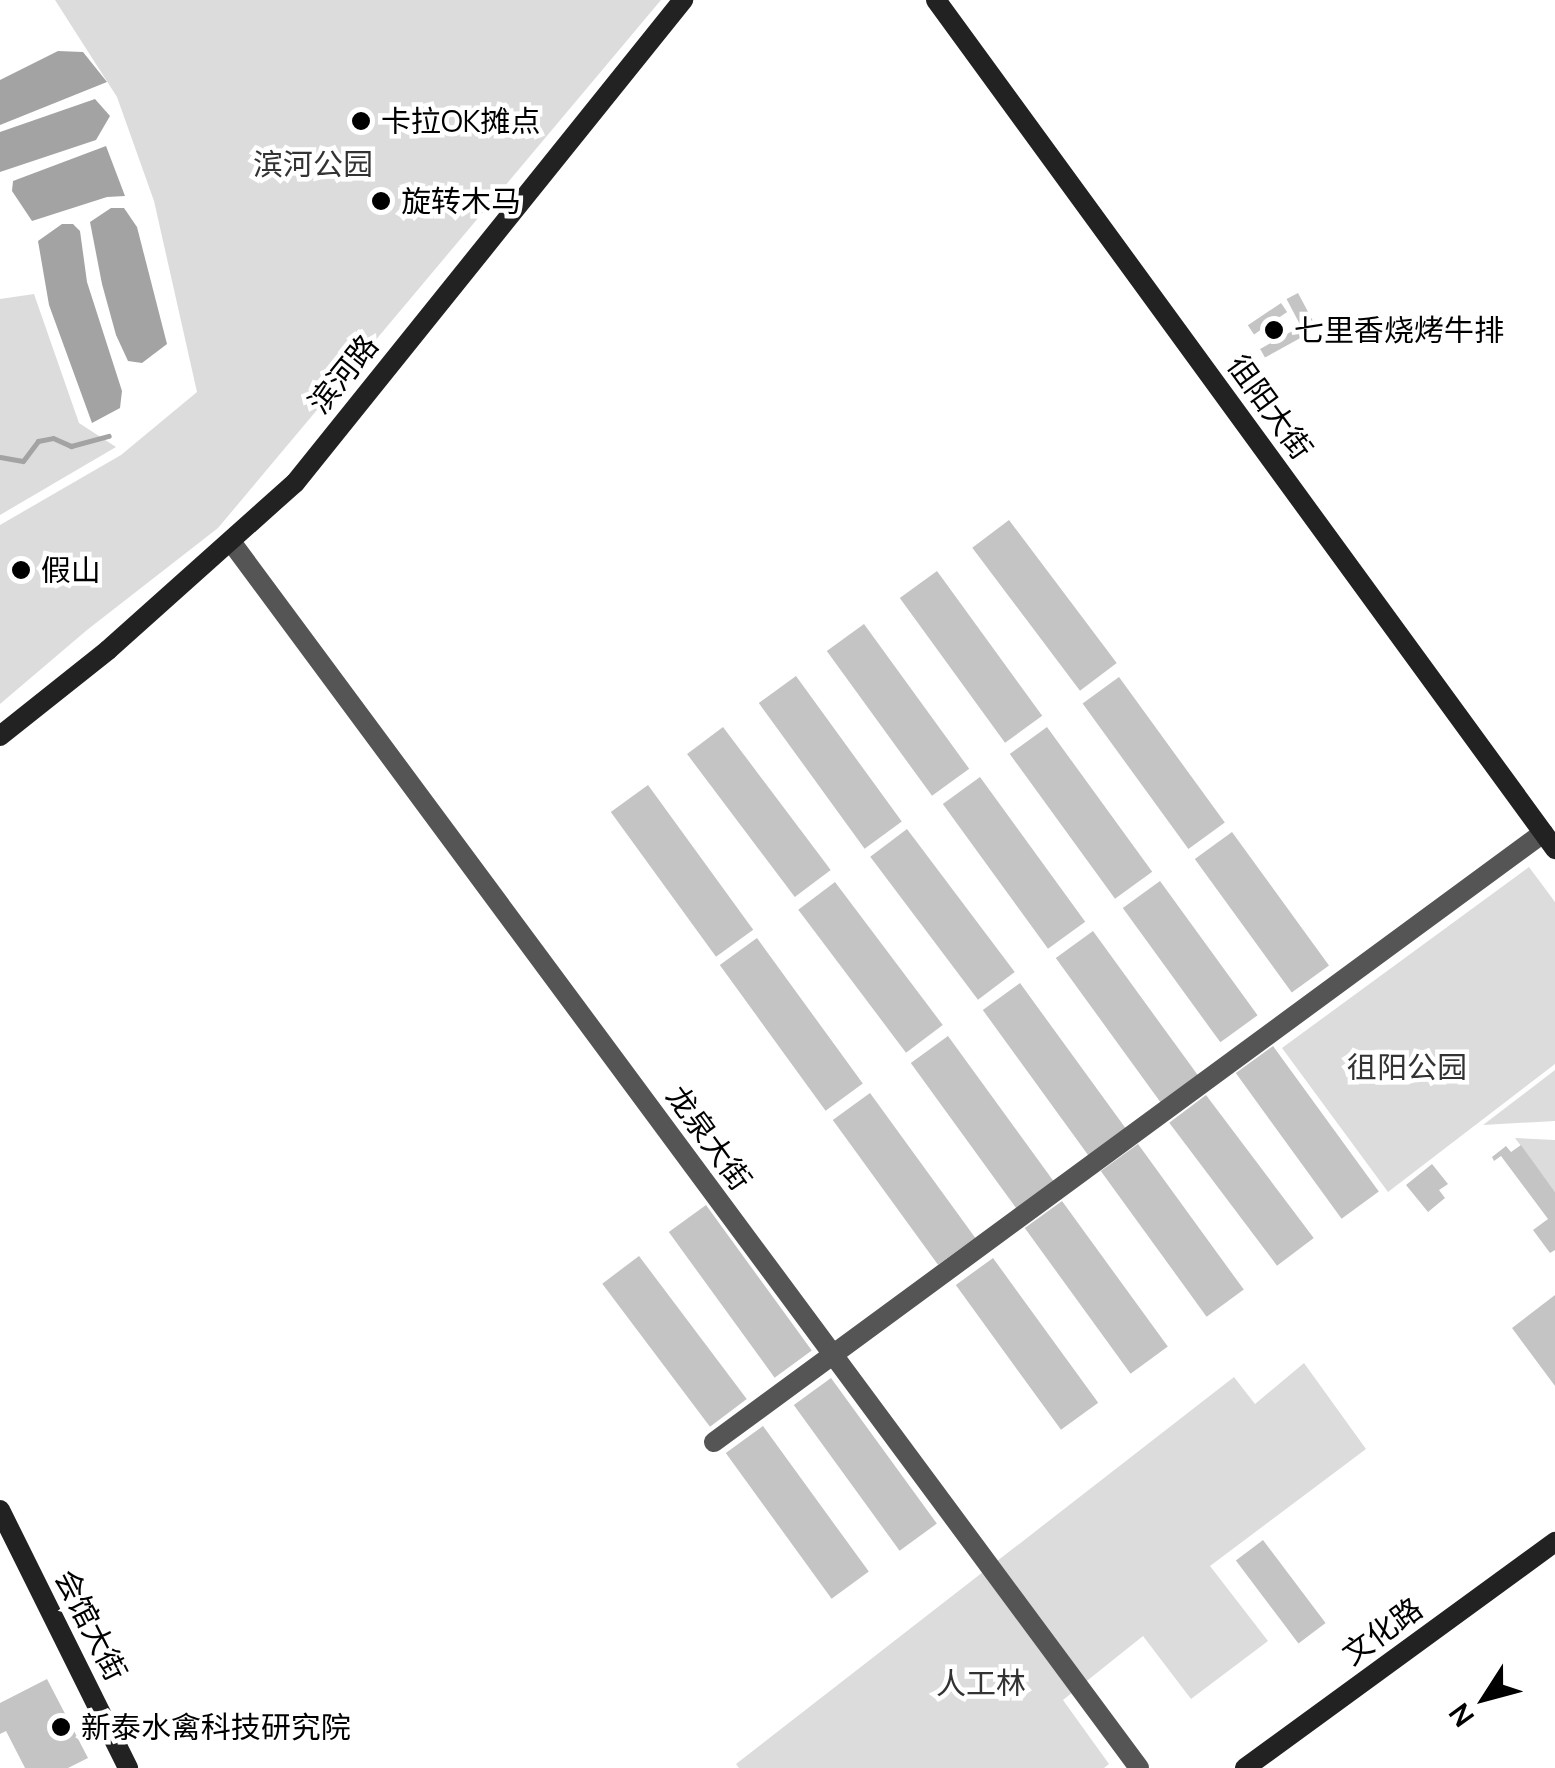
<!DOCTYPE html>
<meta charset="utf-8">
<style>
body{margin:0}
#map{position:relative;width:1555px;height:1768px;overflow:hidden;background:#fff;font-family:Manrope,"Noto Sans SC",sans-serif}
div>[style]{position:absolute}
.green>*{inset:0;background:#dcdcdc}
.water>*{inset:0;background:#a3a3a3}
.stream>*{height:5px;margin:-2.5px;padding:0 2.5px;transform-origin:2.5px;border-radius:2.5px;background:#a3a3a3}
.building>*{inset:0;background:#c4c4c4;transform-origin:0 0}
.round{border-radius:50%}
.street>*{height:20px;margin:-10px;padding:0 10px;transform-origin:10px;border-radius:10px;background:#555}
.secondary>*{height:20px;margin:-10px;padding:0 10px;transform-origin:10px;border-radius:10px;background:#222}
.dots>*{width:28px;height:28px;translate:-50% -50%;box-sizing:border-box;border:5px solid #fff;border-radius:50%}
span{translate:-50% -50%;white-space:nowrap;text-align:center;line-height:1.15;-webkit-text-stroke:9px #fff;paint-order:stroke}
.poi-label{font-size:30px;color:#000}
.left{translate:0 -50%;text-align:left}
.park-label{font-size:30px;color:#333}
.street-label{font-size:30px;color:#000}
.north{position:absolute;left:1435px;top:1648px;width:100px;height:100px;-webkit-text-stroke:8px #fff;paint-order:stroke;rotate:234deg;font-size:28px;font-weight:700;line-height:40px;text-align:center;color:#000}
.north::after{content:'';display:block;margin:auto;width:35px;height:45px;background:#000;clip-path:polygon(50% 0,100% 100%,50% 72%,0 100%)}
</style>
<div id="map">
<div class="green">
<div style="clip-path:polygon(55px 0,661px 0,218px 528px,87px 630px,0 704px,0 525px,121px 455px,197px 392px,154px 201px,117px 97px)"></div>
<div style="clip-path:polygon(34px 294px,79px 423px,116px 447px,0 515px,0 299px)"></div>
<div style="clip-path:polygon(1529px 867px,1555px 902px,1555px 1064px,1388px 1192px,1282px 1048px)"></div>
<div style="clip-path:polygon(1555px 1070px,1555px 1121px,1483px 1125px)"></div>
<div style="clip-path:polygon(1515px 1138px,1555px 1140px,1555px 1192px)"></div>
<div style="clip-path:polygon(1304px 1363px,1366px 1449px,1210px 1566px,1268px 1641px,1191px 1699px,1143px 1636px,1063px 1700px,1109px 1764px,1104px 1768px,739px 1768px,736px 1764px,1234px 1377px,1255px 1404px)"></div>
</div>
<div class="water">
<div style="clip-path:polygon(58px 51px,83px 52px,107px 82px,0 125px,0 80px)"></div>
<div style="clip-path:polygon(95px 99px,110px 116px,96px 140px,0 172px,0 132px)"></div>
<div style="clip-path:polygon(106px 146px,125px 196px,107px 197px,32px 221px,12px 191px,13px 181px)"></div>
<div style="clip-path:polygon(111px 208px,124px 208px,137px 227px,167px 344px,142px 363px,128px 361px,116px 335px,102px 284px,90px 222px)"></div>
<div style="clip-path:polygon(62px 224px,73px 224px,80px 231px,87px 282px,122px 391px,120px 408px,92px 423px,49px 305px,38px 241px)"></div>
</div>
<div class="stream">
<div style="left:0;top:457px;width:23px;rotate:10deg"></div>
<div style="left:23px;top:461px;width:25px;rotate:-53deg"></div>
<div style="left:38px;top:441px;width:15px;rotate:-11deg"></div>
<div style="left:53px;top:438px;width:20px;rotate:24deg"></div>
<div style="left:71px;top:446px;width:39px;rotate:-15deg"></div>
</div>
<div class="building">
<div class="round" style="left:371px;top:192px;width:20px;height:20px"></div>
<div style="left:1298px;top:293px;width:40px;height:13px;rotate:62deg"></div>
<div style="left:1281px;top:303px;width:11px;height:40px;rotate:56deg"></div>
<div style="left:1296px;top:329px;width:10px;height:41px;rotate:61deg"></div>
<div style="left:1009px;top:520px;width:179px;height:46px;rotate:53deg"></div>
<div style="left:937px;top:571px;width:179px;height:46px;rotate:54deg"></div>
<div style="left:864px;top:624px;width:179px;height:46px;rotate:54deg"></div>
<div style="left:796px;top:676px;width:180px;height:46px;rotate:54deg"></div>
<div style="left:1119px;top:677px;width:180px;height:45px;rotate:54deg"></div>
<div style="left:723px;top:727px;width:179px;height:45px;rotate:53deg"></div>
<div style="left:1047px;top:727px;width:179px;height:46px;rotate:54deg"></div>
<div style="left:980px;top:777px;width:179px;height:46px;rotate:54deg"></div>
<div style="left:648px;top:785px;width:179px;height:46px;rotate:54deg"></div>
<div style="left:907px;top:829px;width:179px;height:46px;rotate:53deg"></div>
<div style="left:1232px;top:832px;width:165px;height:46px;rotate:54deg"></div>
<div style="left:1160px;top:881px;width:166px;height:46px;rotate:54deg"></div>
<div style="left:835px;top:882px;width:179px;height:46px;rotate:53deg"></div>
<div style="left:1093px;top:931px;width:180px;height:46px;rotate:54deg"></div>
<div style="left:757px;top:938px;width:180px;height:46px;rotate:54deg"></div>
<div style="left:1020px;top:983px;width:180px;height:46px;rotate:54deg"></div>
<div style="left:948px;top:1036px;width:180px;height:46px;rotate:54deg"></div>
<div style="left:1273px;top:1046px;width:180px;height:46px;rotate:54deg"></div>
<div style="left:870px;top:1093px;width:179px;height:46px;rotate:54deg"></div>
<div style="left:1206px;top:1095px;width:179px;height:46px;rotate:53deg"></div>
<div style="left:1138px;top:1144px;width:180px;height:46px;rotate:54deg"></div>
<div style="clip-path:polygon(1521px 1145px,1555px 1192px,1555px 1250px,1550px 1253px,1533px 1230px,1548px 1219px,1501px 1156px,1494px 1161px,1492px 1157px,1506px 1146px,1511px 1152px)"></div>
<div style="clip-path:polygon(1432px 1164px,1448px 1184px,1439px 1190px,1445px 1198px,1428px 1212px,1406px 1185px)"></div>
<div style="left:1062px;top:1201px;width:180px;height:46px;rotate:54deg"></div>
<div style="left:706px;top:1205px;width:180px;height:46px;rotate:54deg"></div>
<div style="left:639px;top:1256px;width:179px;height:46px;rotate:53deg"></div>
<div style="left:993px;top:1258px;width:179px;height:46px;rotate:54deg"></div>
<div style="clip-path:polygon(1555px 1295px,1555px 1386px,1512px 1328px)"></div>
<div style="left:831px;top:1378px;width:180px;height:46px;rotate:54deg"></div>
<div style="left:763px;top:1426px;width:180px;height:46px;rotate:54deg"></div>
<div style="left:1263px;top:1540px;width:104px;height:34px;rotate:53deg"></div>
<div style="clip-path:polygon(47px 1679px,88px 1758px,68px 1768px,25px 1768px,6px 1731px,0 1734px,0 1703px)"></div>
</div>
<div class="street">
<div style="left:232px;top:543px;width:1524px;rotate:53.48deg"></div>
<div style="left:714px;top:1442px;width:1029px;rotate:-36.3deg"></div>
</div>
<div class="secondary">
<div style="left:936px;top:0;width:1051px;rotate:53.9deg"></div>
<div style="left:0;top:736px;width:138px;rotate:-38.5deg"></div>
<div style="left:108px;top:650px;width:251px;rotate:-41.8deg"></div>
<div style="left:295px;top:483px;width:620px;rotate:-51.22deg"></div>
<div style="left:0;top:1510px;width:288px;rotate:63.6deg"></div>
<div style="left:1245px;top:1768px;width:384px;rotate:-36.1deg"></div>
</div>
<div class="dots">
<div style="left:361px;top:121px;background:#000"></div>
<div style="left:381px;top:201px;background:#000"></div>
<div style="left:1274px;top:330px;background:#000"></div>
<div style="left:21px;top:570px;background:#000"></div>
<div style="left:61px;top:1727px;background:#000"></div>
</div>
<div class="poi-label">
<span class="left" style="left:381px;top:121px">卡拉OK摊点</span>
<span class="left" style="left:401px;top:201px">旋转木马</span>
<span class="left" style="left:1294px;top:330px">七里香烧烤牛排</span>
<span class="left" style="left:41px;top:570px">假山</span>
<span class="left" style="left:81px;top:1727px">新泰水禽科技研究院</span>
</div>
<div class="park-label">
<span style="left:313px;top:164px">滨河公园</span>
<span style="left:1407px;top:1067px">徂阳公园</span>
<span style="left:981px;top:1683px">人工林</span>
</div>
<div class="street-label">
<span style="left:343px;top:374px;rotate:-51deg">滨河路</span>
<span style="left:1270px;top:407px;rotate:54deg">徂阳大街</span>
<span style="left:709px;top:1138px;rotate:54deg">龙泉大街</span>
<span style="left:91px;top:1625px;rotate:63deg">会馆大街</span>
<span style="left:1382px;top:1631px;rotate:-36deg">文化路</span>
</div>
<div class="north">N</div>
</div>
